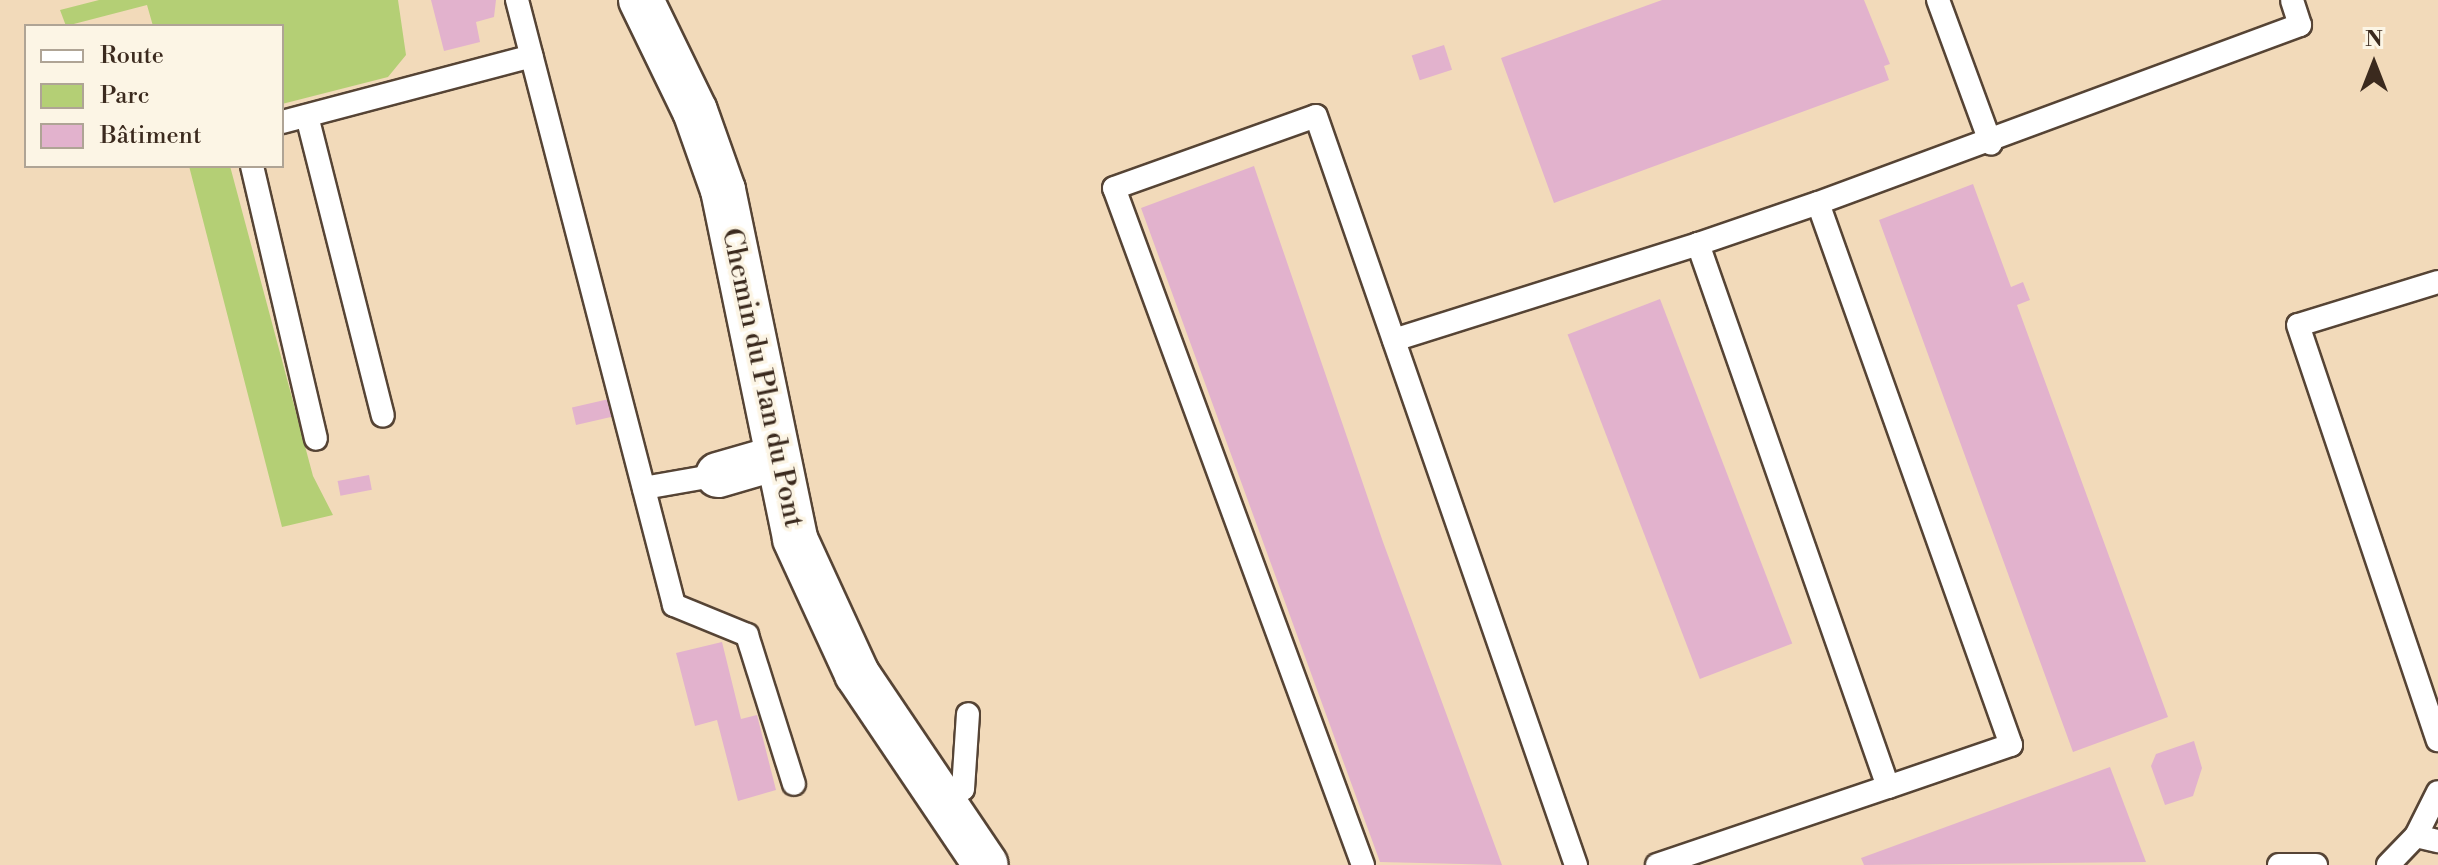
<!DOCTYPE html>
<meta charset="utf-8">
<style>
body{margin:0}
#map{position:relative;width:2438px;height:865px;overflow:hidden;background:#f2daba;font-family:"Libre Bodoni",serif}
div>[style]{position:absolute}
.green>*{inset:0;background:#b4cf75}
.building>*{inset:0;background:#e2b2cd;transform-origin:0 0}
.roads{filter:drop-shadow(2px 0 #564435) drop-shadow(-2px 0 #564435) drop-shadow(0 2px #564435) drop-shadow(0 -2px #564435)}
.lane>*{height:22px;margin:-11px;padding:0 11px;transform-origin:11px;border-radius:11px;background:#fff}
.street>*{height:44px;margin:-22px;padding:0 22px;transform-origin:22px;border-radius:22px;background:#fff}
span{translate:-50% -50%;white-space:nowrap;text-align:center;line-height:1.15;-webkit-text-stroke:7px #fcf5e5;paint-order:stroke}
.street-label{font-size:28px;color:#3b2a1e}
.legend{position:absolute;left:24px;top:24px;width:260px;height:144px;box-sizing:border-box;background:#fcf5e5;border:2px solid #afa495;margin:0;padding:10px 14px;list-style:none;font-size:24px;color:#3b2a1e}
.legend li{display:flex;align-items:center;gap:16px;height:40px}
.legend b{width:40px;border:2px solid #afa495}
.north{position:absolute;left:2334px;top:24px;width:80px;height:80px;-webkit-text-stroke:6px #fcf5e5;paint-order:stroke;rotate:0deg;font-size:22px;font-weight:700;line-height:32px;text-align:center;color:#3b2a1e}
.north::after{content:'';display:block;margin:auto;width:28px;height:36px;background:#3b2a1e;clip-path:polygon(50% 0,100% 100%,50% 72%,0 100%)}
</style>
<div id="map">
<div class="green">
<div style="clip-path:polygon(99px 0,398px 0,406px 55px,388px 77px,282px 104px,282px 26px,153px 26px,147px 5px,66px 26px,60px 10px)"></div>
<div style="clip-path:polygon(189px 166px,230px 166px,313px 476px,333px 515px,282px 527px)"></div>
</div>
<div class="building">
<div style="clip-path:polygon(431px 0,496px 0,494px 17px,476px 22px,480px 42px,444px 51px)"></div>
<div style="clip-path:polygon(1662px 0,1864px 0,1890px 64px,1884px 66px,1889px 80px,1554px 203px,1501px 58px)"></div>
<div style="left:1444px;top:45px;width:26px;height:34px;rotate:72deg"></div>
<div style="clip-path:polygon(1254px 166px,1383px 542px,1502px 865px,1380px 862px,1141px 208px)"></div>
<div style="clip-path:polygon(1973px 184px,2011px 287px,2023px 282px,2030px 300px,2017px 305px,2168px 717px,2073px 752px,1879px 220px)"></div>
<div style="left:1660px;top:299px;width:369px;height:99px;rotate:69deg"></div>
<div style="left:609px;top:399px;width:18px;height:38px;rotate:77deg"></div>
<div style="left:369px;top:475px;width:15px;height:32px;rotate:79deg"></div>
<div style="clip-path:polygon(722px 642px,741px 719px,757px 715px,776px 790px,738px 801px,717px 720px,695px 726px,676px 653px)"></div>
<div style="clip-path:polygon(2194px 741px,2202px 768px,2193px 796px,2165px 805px,2151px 766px,2156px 754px)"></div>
<div style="clip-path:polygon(2110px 767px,2146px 862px,1864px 865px,1861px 858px)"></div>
</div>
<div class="roads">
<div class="lane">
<div style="left:517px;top:0;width:625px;rotate:75.45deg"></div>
<div style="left:674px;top:605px;width:79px;rotate:22.3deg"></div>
<div style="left:747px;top:635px;width:156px;rotate:72.5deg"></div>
<div style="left:1938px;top:0;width:153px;rotate:69.8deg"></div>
<div style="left:307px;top:116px;width:309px;rotate:75.8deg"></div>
<div style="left:282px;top:122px;width:258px;rotate:-14.8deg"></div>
<div style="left:252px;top:166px;width:280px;rotate:76.8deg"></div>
<div style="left:1818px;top:203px;width:514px;rotate:-20.27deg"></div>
<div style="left:2300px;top:25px;width:26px;rotate:-108deg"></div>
<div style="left:2438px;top:282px;width:146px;rotate:162.9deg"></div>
<div style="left:2298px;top:325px;width:438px;rotate:71.4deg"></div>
<div style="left:1394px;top:340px;width:319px;rotate:-17.5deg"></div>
<div style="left:644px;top:488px;width:75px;rotate:-10deg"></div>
<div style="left:936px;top:798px;width:28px;rotate:-18deg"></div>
<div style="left:963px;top:789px;width:75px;rotate:-86.2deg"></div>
<div style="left:2416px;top:836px;width:23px;rotate:13deg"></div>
<div style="left:1363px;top:865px;width:721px;rotate:-110.19deg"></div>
<div style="left:1114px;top:188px;width:214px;rotate:-19.6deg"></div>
<div style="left:1316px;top:116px;width:793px;rotate:70.86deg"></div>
<div style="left:1657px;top:865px;width:244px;rotate:-18.7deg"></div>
<div style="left:1888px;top:787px;width:130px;rotate:-18.9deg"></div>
<div style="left:2011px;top:745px;width:575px;rotate:-109.6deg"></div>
<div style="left:1818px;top:203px;width:127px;rotate:161.1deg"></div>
<div style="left:1698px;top:244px;width:575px;rotate:70.71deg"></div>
<div style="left:2279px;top:865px;width:37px"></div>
<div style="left:2388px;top:865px;width:40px;rotate:-46deg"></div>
<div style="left:2416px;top:836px;width:49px;rotate:-63.4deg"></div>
</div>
<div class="street">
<div style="left:641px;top:0;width:123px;rotate:64.1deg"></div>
<div style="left:695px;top:111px;width:84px;rotate:70.5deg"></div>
<div style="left:723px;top:190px;width:356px;rotate:78.3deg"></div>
<div style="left:795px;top:539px;width:149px;rotate:65.3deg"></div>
<div style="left:857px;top:674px;width:230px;rotate:56deg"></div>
<div style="left:718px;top:475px;width:57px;rotate:-16.2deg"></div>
</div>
</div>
<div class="street-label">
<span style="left:762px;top:378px;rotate:78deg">Chemin du Plan du Pont</span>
</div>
<ul class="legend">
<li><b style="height:10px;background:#fff"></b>Route</li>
<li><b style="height:22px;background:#b4cf75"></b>Parc</li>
<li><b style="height:22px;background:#e2b2cd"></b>Bâtiment</li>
</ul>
<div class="north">N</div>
</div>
